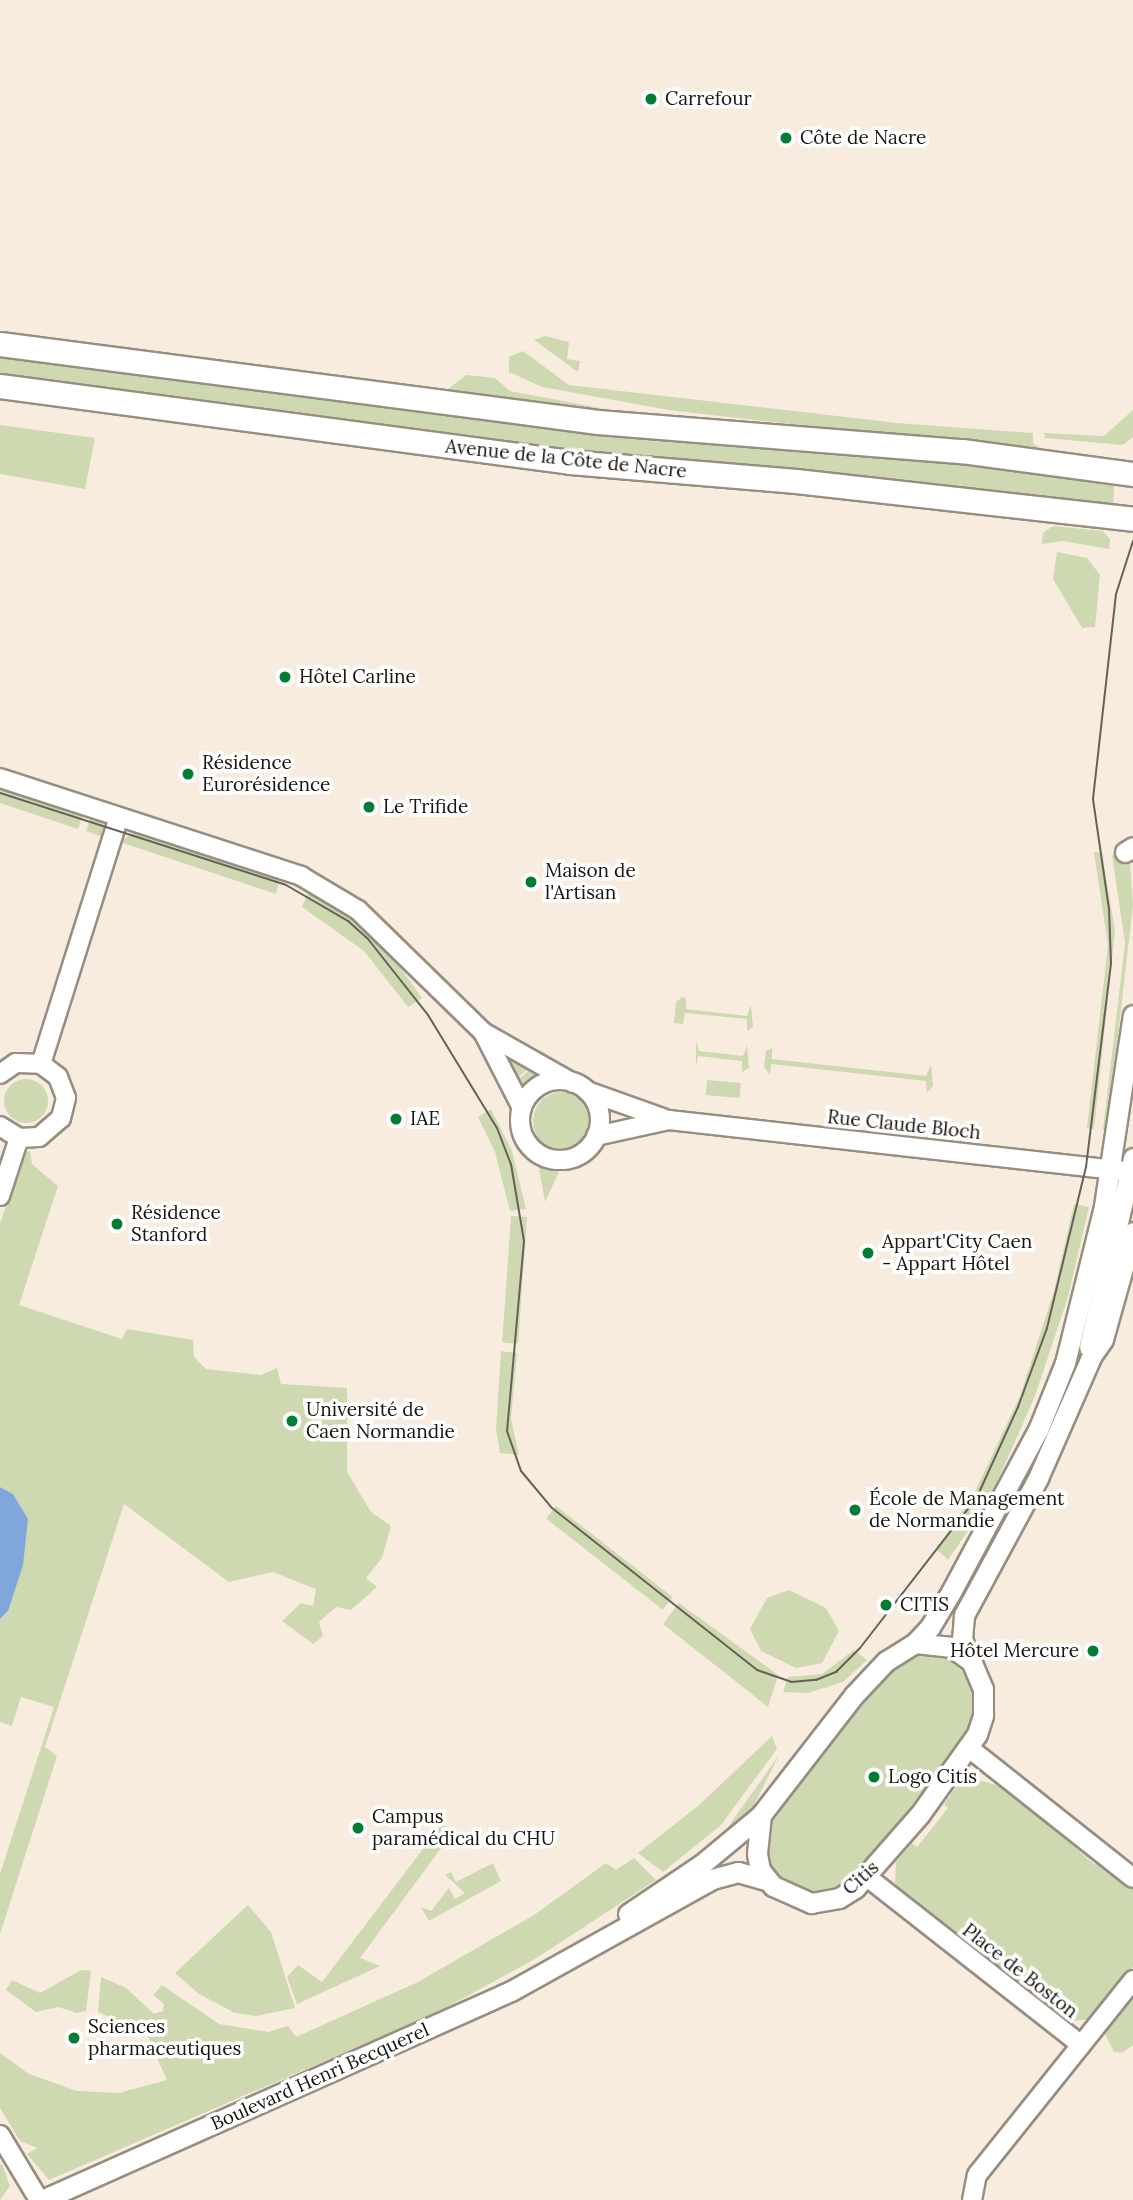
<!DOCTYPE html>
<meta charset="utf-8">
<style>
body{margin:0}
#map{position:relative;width:1133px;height:2200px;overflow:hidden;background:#f8ecdf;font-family:Lora,serif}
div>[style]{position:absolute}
.green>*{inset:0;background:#ced9b1;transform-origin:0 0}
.round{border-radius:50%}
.water>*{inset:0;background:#81a6dc}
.roads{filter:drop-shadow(2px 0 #988d81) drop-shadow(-2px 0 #988d81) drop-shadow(0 2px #988d81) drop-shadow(0 -2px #988d81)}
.tertiary>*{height:18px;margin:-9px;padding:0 9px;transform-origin:9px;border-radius:9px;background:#fff}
.tertiary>.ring{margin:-9px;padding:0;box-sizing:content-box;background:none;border:18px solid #fff;border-radius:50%}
.secondary>*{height:19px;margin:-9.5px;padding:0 9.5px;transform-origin:9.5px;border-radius:9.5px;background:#fff}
.primary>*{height:23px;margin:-11.5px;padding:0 11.5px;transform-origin:11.5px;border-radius:11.5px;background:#fff}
.tram>*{height:2px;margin:-1px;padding:0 1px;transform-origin:1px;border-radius:1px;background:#676059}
.dots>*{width:19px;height:19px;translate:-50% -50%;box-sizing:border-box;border:4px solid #fff;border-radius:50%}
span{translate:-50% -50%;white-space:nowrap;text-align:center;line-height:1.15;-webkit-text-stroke:7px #fff;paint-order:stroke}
.poi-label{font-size:19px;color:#181410}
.left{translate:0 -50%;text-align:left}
.right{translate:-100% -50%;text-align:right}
.street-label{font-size:19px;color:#181410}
</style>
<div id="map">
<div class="green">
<div style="clip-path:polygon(545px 336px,569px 342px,567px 359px,580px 361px,578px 372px,534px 340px)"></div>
<div style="clip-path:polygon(523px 351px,569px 385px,897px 423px,1033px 433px,1033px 443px,1047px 453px,668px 410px,542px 387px,509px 372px,509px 357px)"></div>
<div style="clip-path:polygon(0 358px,1115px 479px,1113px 506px,604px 457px,0 379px)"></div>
<div style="clip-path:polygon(466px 375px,495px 378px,510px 391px,606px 409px,447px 390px)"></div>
<div style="clip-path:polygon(1133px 410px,1133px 437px,1123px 445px,1045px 438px,1044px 433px,1104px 436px)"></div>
<div style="clip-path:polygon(0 425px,95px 438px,85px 489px,0 474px)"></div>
<div style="clip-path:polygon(1053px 526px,1103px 531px,1110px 539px,1109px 549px,1063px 541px,1042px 544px,1043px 533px)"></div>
<div style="clip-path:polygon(1057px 552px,1087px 558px,1100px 575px,1095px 627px,1082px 628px,1053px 579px)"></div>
<div style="clip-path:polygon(0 785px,84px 811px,78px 829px,0 803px)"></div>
<div style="clip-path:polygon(92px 814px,103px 822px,105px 838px,86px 831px)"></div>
<div style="clip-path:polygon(137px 830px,274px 875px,279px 882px,276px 894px,120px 842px)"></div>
<div style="clip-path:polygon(1094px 852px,1102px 853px,1115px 931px,1094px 1129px,1087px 1128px,1108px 945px)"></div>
<div style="clip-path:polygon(1112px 855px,1130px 862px,1133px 905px,1107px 1131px,1103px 1130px,1125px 943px)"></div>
<div style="clip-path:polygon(310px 888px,364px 926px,400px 960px,397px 963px,422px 998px,408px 1007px,364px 951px,302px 907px)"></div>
<div style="clip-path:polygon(682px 997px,686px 998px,686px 1009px,747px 1016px,751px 1005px,753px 1027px,747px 1031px,747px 1019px,685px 1013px,683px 1024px,674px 1023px,676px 1002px)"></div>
<div style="clip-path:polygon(696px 1041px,699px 1051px,743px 1056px,747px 1045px,749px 1068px,742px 1072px,742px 1061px,698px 1056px,696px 1067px)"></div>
<div style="clip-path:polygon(493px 1043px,532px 1065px,513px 1082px)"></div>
<div style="clip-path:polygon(772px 1048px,772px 1059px,926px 1076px,931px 1065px,933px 1086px,927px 1092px,926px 1081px,771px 1064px,770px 1075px,764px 1067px,766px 1051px)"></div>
<div style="clip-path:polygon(534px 1066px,544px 1076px,519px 1096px,513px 1084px)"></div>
<div class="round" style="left:4px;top:1079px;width:44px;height:44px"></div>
<div style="left:707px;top:1080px;width:34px;height:15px;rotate:5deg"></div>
<div class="round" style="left:533px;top:1092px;width:58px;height:58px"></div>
<div style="clip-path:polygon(491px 1109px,512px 1151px,526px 1209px,510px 1211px,495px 1152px,478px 1117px)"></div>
<div style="clip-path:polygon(30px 1151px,32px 1164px,58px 1186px,19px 1305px,122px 1339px,127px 1329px,193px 1340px,194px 1357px,206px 1369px,261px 1375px,277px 1368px,281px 1384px,347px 1388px,347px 1472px,371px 1512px,391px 1526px,382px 1558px,366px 1578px,377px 1587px,351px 1610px,336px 1607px,319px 1622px,323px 1636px,313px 1644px,282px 1621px,301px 1603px,313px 1606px,316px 1589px,273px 1572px,229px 1582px,124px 1504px,45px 1747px,57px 1756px,0 1934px,0 1874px,54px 1707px,21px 1697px,12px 1726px,0 1722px,0 1619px,8px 1611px,13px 1494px,0 1487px,0 1224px,23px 1154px)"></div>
<div style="clip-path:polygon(557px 1166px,559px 1172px,545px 1202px,539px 1168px)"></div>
<div style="clip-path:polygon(1074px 1204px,1089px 1207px,1068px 1297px,1035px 1396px,989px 1500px,948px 1560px,936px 1549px,972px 1498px,1020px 1396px,1054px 1291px)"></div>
<div style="left:527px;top:1217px;width:127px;height:16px;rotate:94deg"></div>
<div style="clip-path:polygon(501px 1351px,517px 1353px,511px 1419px,519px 1455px,500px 1453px,496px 1429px)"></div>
<div style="left:556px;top:1506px;width:148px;height:16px;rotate:38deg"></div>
<div style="clip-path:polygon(789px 1590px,826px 1608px,839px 1631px,822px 1663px,796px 1668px,761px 1651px,750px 1629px,767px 1598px)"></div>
<div style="clip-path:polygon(679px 1603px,778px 1675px,768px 1707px,663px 1624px)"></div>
<div style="clip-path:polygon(854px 1650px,867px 1660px,843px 1682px,808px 1693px,783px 1692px,788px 1677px,822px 1674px)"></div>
<div style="clip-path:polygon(920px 1651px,948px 1659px,964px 1673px,974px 1698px,972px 1726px,873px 1856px,837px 1890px,809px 1894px,781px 1881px,770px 1864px,765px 1840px,775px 1813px,863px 1701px,893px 1667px)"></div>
<div style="clip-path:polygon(772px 1736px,777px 1749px,721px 1825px,663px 1872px,638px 1853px,698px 1806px)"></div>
<div style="clip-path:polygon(779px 1755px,750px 1813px,715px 1843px,723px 1834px)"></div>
<div style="clip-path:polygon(975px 1779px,1007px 1788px,1095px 1865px,1100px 1860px,1133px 1887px,1133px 1967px,1088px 2019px,1067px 2022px,1054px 2017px,901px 1895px,895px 1882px,896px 1862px,912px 1843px,917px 1847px,948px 1808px,944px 1804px,956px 1787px)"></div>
<div style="clip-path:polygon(442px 1824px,453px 1832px,360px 1958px,380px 1966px,297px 2004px,287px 1977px,298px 1965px,322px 1982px)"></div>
<div style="clip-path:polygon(634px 1858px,656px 1880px,535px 1959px,438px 2012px,49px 2180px,27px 2154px,37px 2148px,20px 2141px,0 2108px,0 2053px,29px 2074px,77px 2091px,119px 2093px,167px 2080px,157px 2058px,164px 2054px,161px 2047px,154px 2050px,144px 2027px,137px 2029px,98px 2012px,101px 1977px,126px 1988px,154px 2014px,163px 2011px,164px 2004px,153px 1995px,162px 1985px,219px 2024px,268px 2032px,288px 2026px,296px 2037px,418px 1982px,534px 1915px,606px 1863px,616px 1870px)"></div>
<div style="clip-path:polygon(493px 1863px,501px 1881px,429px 1921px,421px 1907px,431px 1911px,449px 1888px,455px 1899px,465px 1893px,445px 1875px,451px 1872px,456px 1882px)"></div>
<div style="clip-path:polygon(248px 1905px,271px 1932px,295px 2008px,256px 2016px,235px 2013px,199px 1994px,175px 1973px)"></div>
<div style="clip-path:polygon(81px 1970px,91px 1971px,86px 2011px,77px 2013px,58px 2007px,36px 2012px,6px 1990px,12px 1980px,40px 1993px)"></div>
<div style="clip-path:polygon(1133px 1991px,1133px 2045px,1122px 2053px,1114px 2052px,1103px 2030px)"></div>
<div style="clip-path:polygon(2px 2164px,10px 2186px,0 2200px,0 2165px)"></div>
</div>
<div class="water">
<div style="clip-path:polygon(0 1487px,13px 1494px,28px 1519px,23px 1565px,8px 1611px,0 1619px)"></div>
</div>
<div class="roads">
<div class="tertiary">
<div style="left:0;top:778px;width:317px;rotate:18deg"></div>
<div style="left:301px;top:876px;width:66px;rotate:30.8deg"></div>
<div style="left:358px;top:910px;width:175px;rotate:44.3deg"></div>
<div style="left:483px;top:1032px;width:103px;rotate:29.5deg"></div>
<div style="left:483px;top:1032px;width:85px;rotate:62.8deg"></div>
<div style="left:41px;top:1064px;width:259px;rotate:-72.5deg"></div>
<div style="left:0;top:1074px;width:19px;rotate:-35deg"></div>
<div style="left:16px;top:1063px;width:25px;rotate:2deg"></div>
<div style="left:41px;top:1064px;width:21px;rotate:37deg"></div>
<div style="left:58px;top:1077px;width:22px;rotate:69deg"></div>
<div style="left:66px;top:1098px;width:21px;rotate:104deg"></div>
<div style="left:61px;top:1118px;width:29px;rotate:139deg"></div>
<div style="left:39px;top:1137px;width:20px;rotate:177deg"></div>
<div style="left:19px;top:1138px;width:22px;rotate:-148deg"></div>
<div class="ring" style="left:520px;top:1080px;width:62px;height:62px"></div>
<div style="left:587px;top:1091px;width:81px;rotate:19.6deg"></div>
<div style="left:596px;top:1136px;width:75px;rotate:-12.4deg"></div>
<div style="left:669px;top:1120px;width:467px;rotate:6.4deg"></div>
<div style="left:0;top:1196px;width:61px;rotate:-71.9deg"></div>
<div style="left:969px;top:1748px;width:209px;rotate:38.4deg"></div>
<div style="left:867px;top:1877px;width:272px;rotate:38.1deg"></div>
<div style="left:0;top:2135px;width:76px;rotate:59deg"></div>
<div style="left:972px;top:2200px;width:25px;rotate:-79deg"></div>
<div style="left:977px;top:2175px;width:250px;rotate:-51.3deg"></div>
</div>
<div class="secondary">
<div style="left:1125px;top:852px;width:9px;rotate:-32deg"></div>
<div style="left:1089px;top:1347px;width:194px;rotate:-76.9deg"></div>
<div style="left:915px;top:1643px;width:22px;rotate:-47deg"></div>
<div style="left:930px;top:1627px;width:41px;rotate:-59deg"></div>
<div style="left:951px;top:1592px;width:184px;rotate:-61.8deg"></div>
<div style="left:1038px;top:1430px;width:72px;rotate:-68.1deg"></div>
<div style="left:1065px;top:1363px;width:162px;rotate:-76deg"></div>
<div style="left:1104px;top:1206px;width:193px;rotate:-81.4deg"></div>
<div style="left:969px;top:1660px;width:21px;rotate:-143deg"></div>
<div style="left:952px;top:1647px;width:37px;rotate:-174deg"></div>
<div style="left:915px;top:1643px;width:34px;rotate:148deg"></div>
<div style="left:886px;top:1661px;width:47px;rotate:133.3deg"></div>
<div style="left:854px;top:1695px;width:152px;rotate:127.8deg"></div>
<div style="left:761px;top:1815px;width:39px;rotate:96deg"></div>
<div style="left:757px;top:1854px;width:16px;rotate:79deg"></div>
<div style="left:760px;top:1870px;width:21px;rotate:51deg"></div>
<div style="left:773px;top:1886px;width:42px;rotate:24.1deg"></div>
<div style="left:811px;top:1903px;width:28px;rotate:-10deg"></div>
<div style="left:839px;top:1898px;width:19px;rotate:-32deg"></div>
<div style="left:855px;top:1888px;width:98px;rotate:-48.7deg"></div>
<div style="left:920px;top:1814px;width:98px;rotate:-54.5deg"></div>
<div style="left:977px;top:1734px;width:20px;rotate:-72deg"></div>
<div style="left:983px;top:1715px;width:26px;rotate:-90deg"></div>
<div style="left:983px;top:1689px;width:54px;rotate:-112.8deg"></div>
<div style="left:962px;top:1639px;width:24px;rotate:-85deg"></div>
<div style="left:964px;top:1615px;width:156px;rotate:-61.6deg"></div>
<div style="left:1038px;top:1478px;width:134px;rotate:-66.3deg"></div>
<div style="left:1092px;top:1355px;width:19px;rotate:-55deg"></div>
<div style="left:1103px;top:1339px;width:111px;rotate:-74.3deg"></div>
<div style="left:628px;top:1914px;width:89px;rotate:-34deg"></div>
<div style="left:702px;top:1864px;width:77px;rotate:-39.7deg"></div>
<div style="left:42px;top:2200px;width:513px;rotate:-24.02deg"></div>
<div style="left:511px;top:1991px;width:230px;rotate:-29.1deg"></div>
<div style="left:712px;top:1879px;width:27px;rotate:-15deg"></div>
<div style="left:738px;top:1872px;width:29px;rotate:16deg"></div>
</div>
<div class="primary">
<div style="left:0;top:344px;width:603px;rotate:7.43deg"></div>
<div style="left:598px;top:422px;width:365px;rotate:4.6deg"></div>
<div style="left:962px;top:451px;width:173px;rotate:7.7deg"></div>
<div style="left:0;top:386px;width:575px;rotate:7.59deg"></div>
<div style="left:570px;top:462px;width:227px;rotate:4.8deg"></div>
<div style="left:796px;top:481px;width:339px;rotate:6.4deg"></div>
</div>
</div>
<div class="tram">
<div style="left:0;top:793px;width:300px;rotate:17.8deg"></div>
<div style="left:286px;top:885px;width:72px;rotate:30.1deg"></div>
<div style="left:348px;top:921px;width:27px;rotate:42deg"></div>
<div style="left:368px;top:939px;width:97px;rotate:51.7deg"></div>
<div style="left:428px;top:1015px;width:132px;rotate:58.6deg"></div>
<div style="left:497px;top:1128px;width:39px;rotate:69deg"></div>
<div style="left:511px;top:1164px;width:78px;rotate:80.4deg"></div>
<div style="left:524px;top:1241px;width:191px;rotate:95.1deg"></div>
<div style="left:507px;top:1431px;width:42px;rotate:70.7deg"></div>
<div style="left:521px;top:1471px;width:48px;rotate:50deg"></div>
<div style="left:552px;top:1508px;width:261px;rotate:38.3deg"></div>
<div style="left:757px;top:1670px;width:36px;rotate:19deg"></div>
<div style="left:791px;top:1682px;width:25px;rotate:-5deg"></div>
<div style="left:816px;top:1680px;width:22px;rotate:-22deg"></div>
<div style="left:836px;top:1672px;width:34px;rotate:-45deg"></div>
<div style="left:860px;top:1648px;width:191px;rotate:-52.2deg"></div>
<div style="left:977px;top:1497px;width:99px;rotate:-65.5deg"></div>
<div style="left:1018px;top:1407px;width:84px;rotate:-69.8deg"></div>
<div style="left:1047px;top:1328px;width:166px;rotate:-76.4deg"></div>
<div style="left:1086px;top:1167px;width:206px;rotate:-83deg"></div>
<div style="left:1111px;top:963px;width:54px;rotate:-92.1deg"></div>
<div style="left:1109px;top:909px;width:111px;rotate:-98.3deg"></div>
<div style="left:1093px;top:799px;width:206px;rotate:-83.6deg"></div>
<div style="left:1116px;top:594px;width:56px;rotate:-72.2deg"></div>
</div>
<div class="dots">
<div style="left:651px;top:99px;background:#007d35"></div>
<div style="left:786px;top:138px;background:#007d35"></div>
<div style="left:285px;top:677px;background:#007d35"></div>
<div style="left:188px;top:774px;background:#007d35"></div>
<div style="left:369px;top:807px;background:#007d35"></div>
<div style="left:531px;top:882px;background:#007d35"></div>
<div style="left:396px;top:1119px;background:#007d35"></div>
<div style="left:117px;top:1224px;background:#007d35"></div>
<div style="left:868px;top:1253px;background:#007d35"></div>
<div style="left:292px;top:1421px;background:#007d35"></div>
<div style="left:855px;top:1510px;background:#007d35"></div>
<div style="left:886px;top:1605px;background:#007d35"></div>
<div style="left:1093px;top:1651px;background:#007d35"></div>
<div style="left:874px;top:1777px;background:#007d35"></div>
<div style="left:358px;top:1828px;background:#007d35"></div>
<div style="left:74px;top:2038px;background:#007d35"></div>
</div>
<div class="poi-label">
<span class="left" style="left:665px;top:99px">Carrefour</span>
<span class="left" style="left:800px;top:138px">Côte de Nacre</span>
<span class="left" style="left:299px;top:677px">Hôtel Carline</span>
<span class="left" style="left:202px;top:774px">Résidence<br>Eurorésidence</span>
<span class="left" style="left:383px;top:807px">Le Trifide</span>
<span class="left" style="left:545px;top:882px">Maison de<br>l'Artisan</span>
<span class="left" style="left:410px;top:1119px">IAE</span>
<span class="left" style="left:131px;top:1224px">Résidence<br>Stanford</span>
<span class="left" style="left:882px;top:1253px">Appart'City Caen<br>- Appart Hôtel</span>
<span class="left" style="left:306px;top:1421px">Université de<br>Caen Normandie</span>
<span class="left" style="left:869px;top:1510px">École de Management<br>de Normandie</span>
<span class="left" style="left:900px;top:1605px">CITIS</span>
<span class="right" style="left:1079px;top:1651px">Hôtel Mercure</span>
<span class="left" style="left:888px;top:1777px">Logo Citis</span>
<span class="left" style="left:372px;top:1828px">Campus<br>paramédical du CHU</span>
<span class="left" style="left:88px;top:2038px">Sciences<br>pharmaceutiques</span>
</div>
<div class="street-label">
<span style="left:566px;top:459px;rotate:6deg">Avenue de la Côte de Nacre</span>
<span style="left:904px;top:1125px;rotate:6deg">Rue Claude Bloch</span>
<span style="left:861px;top:1878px;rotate:-42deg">Citis</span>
<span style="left:1020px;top:1971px;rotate:38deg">Place de Boston</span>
<span style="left:320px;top:2077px;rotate:-24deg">Boulevard Henri Becquerel</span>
</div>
</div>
